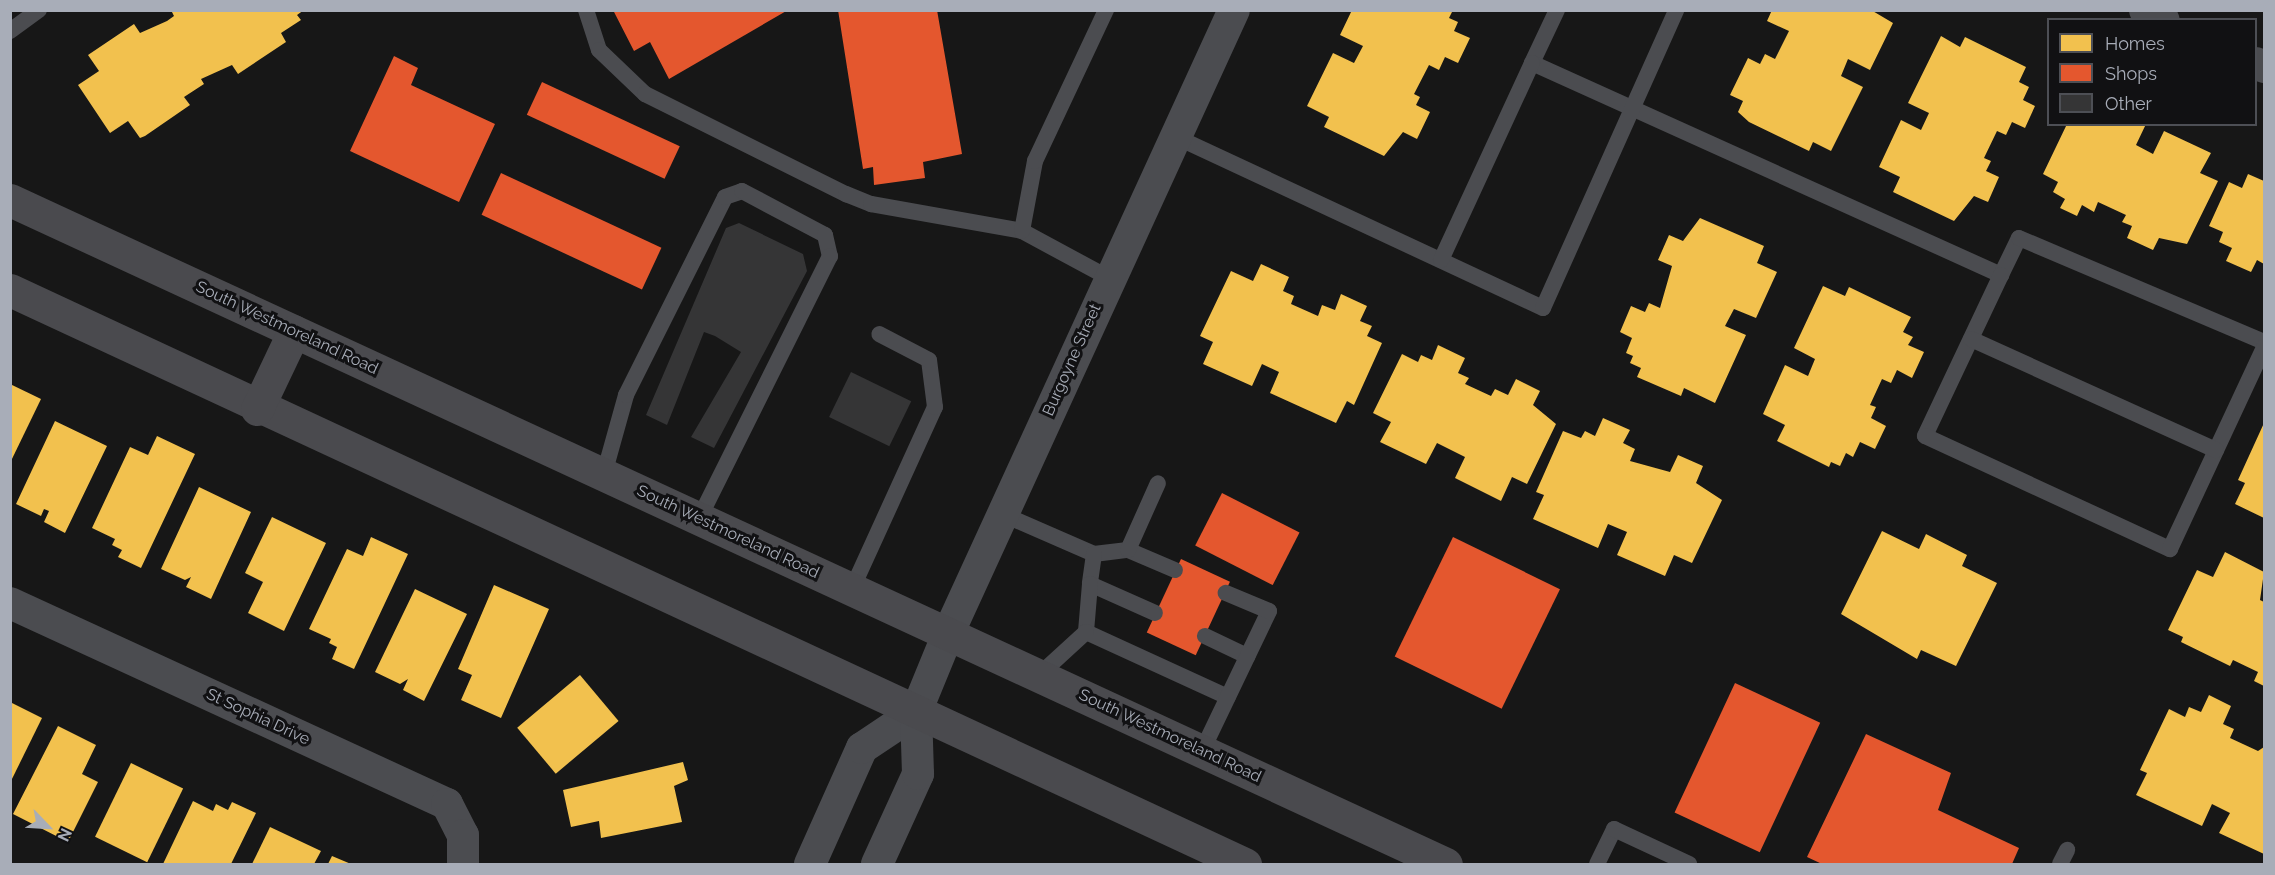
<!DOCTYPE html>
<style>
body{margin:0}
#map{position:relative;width:2275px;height:875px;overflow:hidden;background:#171717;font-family:Raleway,sans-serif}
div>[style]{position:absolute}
.homes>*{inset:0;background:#f2c14e;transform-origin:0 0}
.shops>*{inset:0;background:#e4572e;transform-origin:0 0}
.building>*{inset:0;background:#353536;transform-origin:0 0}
.service>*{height:16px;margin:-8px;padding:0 8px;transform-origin:8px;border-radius:8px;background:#4b4c50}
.minor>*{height:32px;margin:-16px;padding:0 16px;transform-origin:16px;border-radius:16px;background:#4b4c50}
.secondary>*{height:33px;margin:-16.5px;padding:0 16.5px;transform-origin:16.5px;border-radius:16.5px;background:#4a4a4e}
span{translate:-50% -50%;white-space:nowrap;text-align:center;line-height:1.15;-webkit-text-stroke:6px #111113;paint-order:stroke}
.street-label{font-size:16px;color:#a8adb8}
.frame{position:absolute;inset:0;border:12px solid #a8adb8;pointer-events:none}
.legend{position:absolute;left:2047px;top:18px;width:210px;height:108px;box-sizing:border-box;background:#111113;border:2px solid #4d4f55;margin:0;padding:8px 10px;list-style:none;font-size:18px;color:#a8adb8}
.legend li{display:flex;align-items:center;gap:12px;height:30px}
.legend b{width:30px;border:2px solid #4d4f55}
.north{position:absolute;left:18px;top:797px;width:60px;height:60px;-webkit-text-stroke:4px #111113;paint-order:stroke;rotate:115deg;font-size:16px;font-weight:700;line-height:24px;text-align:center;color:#a8adb8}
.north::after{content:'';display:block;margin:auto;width:21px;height:27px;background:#a8adb8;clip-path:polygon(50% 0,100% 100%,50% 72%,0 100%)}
</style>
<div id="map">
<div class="homes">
<div style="clip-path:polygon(171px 10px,304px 10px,297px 15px,301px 20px,281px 33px,286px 42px,238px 74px,232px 65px,201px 79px,204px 84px,184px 97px,190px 105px,145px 136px,140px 138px,128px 121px,110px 133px,78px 85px,99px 71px,88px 55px,134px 24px,140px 33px,167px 21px,174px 16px)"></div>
<div style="clip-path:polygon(1352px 10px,1453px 10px,1449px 18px,1458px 22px,1454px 31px,1470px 38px,1458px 63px,1445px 57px,1439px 70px,1429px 65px,1414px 94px,1420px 97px,1416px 105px,1430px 112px,1417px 139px,1403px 132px,1384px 156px,1324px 127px,1329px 117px,1307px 106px,1333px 53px,1354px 63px,1363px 46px,1340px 35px)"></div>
<div style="clip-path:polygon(1772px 10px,1871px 10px,1893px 23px,1870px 70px,1848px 59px,1841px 76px,1863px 87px,1831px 151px,1813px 142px,1809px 151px,1749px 122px,1738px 112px,1743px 101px,1730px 95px,1748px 58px,1760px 64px,1765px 54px,1775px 59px,1789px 31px,1767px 21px)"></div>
<div style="clip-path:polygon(1941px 36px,1960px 47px,1965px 37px,2026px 67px,2019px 82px,2029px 87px,2023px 100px,2035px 106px,2025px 128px,2012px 122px,2006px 135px,1997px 131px,1984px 158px,1991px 161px,1986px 171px,1999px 177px,1988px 202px,1974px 196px,1954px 221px,1893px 192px,1900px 177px,1879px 167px,1901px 120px,1921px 130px,1929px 113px,1908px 103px)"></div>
<div style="clip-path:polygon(2067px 124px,2146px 124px,2136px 145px,2153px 154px,2164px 131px,2211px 153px,2200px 173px,2218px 181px,2187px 244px,2159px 238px,2153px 250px,2127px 238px,2132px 226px,2122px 222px,2126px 215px,2098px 202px,2094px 212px,2082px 205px,2077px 216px,2060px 208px,2065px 199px,2053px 192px,2058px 182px,2043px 174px)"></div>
<div style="clip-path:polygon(2248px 174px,2264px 181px,2264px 264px,2257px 260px,2251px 272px,2226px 261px,2232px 248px,2219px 242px,2223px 232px,2209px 226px,2229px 182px,2242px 188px)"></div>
<div style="clip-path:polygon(1700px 218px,1764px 246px,1757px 263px,1777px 272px,1756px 318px,1734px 309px,1725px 326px,1746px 335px,1715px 403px,1684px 388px,1681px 396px,1637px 377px,1641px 368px,1630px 363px,1633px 356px,1626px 353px,1632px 338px,1620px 332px,1631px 306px,1645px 312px,1649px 303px,1660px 308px,1672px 266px,1658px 260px,1669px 235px,1683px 241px)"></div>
<div style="clip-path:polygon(1261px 264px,1289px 277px,1283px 291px,1294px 296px,1291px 304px,1318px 316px,1322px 305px,1335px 310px,1341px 294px,1367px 306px,1360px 321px,1372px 326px,1367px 336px,1382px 343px,1354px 405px,1347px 401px,1336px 423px,1270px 393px,1279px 372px,1262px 364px,1252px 386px,1203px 364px,1213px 342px,1200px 336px,1231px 271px,1253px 281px)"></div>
<div style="clip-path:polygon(1823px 286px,1845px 296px,1849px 287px,1911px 317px,1903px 332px,1913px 337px,1908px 345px,1924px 352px,1912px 378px,1897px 370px,1891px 383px,1882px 379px,1870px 405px,1876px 407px,1871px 418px,1886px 426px,1875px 449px,1860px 442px,1853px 457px,1846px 453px,1840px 466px,1831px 462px,1829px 467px,1777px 441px,1785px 425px,1763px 414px,1785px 365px,1808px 376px,1815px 359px,1794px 348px)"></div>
<div style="clip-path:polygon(1438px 345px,1465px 358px,1458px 373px,1469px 378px,1465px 384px,1491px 396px,1495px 389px,1508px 395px,1516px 379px,1540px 391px,1533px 405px,1556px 424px,1527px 484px,1512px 477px,1501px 501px,1455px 478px,1465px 457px,1437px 443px,1426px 464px,1380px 442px,1391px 422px,1373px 413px,1402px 354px,1418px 362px,1421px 355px,1432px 360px)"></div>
<div style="clip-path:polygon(10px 384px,41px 399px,10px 463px)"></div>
<div style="clip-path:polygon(1603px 418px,1630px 430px,1623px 443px,1635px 449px,1630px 461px,1670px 472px,1678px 455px,1703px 466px,1696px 483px,1722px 500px,1692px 563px,1674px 555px,1665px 576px,1617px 555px,1627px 532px,1608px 524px,1598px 548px,1533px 519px,1544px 495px,1536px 492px,1563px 431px,1581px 438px,1585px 431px,1595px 436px)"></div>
<div style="clip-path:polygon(55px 421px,107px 446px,65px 533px,44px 522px,49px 511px,44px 509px,41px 516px,16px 504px)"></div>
<div style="clip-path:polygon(2264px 423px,2264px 518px,2235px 504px,2245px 483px,2238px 480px)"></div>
<div style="clip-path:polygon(157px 436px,195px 454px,141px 568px,118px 557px,122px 550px,112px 545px,115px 539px,92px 528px,130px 447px,148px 455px)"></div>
<div style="clip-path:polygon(199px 487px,251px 512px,211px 599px,186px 587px,191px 577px,185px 580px,161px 569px)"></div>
<div style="clip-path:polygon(272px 517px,326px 543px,284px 631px,248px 613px,263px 582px,245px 573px)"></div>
<div style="clip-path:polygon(1882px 531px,1919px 549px,1926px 534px,1967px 555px,1962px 566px,1997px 583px,1956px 666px,1921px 650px,1917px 659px,1841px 614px)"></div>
<div style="clip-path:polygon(371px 537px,408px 554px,354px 669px,332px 659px,337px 647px,329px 643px,331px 639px,309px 629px,347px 549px,363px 556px)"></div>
<div style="clip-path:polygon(2225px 552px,2264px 572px,2260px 600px,2264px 602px,2264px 686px,2254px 681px,2258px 672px,2233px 660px,2230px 666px,2181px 642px,2183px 637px,2168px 630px,2197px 570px,2213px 577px)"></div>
<div style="clip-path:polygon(494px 585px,549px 609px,501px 718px,461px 700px,472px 675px,458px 669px)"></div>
<div style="clip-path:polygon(415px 589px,467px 614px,424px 701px,403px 690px,408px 679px,400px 684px,375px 672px)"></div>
<div style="left:580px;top:675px;width:60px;height:82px;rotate:50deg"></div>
<div style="clip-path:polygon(2209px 695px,2231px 706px,2223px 724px,2234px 729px,2230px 738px,2258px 751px,2264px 747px,2264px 854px,2219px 833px,2230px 813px,2212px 804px,2202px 826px,2136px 795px,2147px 773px,2140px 770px,2169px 709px,2185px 717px,2189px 707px,2201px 712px)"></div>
<div style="clip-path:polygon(10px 702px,42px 718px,10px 783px)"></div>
<div style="clip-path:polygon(58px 726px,96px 745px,82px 774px,98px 782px,68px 842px,13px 814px)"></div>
<div style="clip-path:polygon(683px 762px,688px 780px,674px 786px,682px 822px,601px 838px,599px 821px,571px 827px,563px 790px)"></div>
<div style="left:131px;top:763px;width:58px;height:82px;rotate:26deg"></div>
<div style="clip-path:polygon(193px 801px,213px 811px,216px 804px,228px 810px,232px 802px,256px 813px,231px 864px,163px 864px)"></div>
<div style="clip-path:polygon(270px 827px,321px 851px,314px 864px,252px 864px)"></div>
<div style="clip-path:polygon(332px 856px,351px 864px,328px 864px)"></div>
</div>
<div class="shops">
<div style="clip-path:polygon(613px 10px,788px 10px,669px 79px,650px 42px,634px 51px)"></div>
<div style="clip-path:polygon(838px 10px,937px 10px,962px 154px,923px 162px,925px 178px,874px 185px,873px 167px,863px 169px)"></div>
<div style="clip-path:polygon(394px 56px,418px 68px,411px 85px,495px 124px,459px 202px,350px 151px)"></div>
<div style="left:542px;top:82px;width:152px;height:36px;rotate:25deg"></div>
<div style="left:501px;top:173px;width:177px;height:46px;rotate:25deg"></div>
<div style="left:1222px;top:493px;width:87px;height:59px;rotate:27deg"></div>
<div style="left:1453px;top:537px;width:119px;height:133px;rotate:26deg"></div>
<div style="left:1181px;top:559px;width:54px;height:81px;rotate:25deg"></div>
<div style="left:1735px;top:683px;width:94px;height:143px;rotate:25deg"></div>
<div style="clip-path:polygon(1866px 734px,1951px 773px,1938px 810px,2019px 848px,2012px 864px,1822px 864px,1807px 857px)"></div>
</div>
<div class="building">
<div style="clip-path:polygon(739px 223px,803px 254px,807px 271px,714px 448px,691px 437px,741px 352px,715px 336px,704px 332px,667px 425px,646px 415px,726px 228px)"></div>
<div style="left:851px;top:372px;width:67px;height:50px;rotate:26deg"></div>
</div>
<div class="service">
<div style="left:586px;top:10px;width:42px;rotate:72deg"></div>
<div style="left:599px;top:50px;width:64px;rotate:43.7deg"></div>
<div style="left:645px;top:94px;width:225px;rotate:26.5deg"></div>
<div style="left:846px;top:194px;width:27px;rotate:22deg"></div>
<div style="left:871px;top:204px;width:153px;rotate:10.1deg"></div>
<div style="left:1022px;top:231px;width:99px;rotate:28.4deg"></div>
<div style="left:1557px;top:10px;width:59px;rotate:115.3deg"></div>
<div style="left:1532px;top:63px;width:515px;rotate:24.32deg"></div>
<div style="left:2001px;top:275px;width:41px;rotate:-64.1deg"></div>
<div style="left:2019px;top:238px;width:266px;rotate:23deg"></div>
<div style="left:10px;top:31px;width:36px;rotate:-36deg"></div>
<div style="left:1174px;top:136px;width:407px;rotate:25deg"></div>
<div style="left:1543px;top:308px;width:326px;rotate:-65.9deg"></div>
<div style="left:1022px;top:231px;width:71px;rotate:-79.5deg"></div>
<div style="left:1035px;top:161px;width:167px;rotate:-64.8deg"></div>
<div style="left:1441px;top:260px;width:217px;rotate:-65.2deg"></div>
<div style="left:2001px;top:275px;width:178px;rotate:115.3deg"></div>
<div style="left:1925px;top:436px;width:270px;rotate:24.8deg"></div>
<div style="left:2170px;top:549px;width:223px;rotate:-65deg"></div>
<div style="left:1971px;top:339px;width:269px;rotate:24.4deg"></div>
<div style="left:604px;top:474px;width:82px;rotate:-74.4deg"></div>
<div style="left:626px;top:395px;width:221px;rotate:-63.4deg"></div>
<div style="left:725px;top:197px;width:18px;rotate:-19deg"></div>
<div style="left:742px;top:191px;width:94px;rotate:27.9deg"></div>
<div style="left:825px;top:235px;width:22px;rotate:77deg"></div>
<div style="left:830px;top:256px;width:294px;rotate:116.5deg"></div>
<div style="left:1002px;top:514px;width:100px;rotate:23.5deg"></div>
<div style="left:1094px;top:554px;width:34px;rotate:-7deg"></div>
<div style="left:1128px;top:550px;width:51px;rotate:23.1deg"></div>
<div style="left:1128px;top:550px;width:73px;rotate:-65.9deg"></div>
<div style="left:1094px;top:554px;width:30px;rotate:98deg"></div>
<div style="left:1090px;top:584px;width:71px;rotate:24deg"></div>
<div style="left:1090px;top:584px;width:48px;rotate:94.8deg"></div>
<div style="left:1086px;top:632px;width:156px;rotate:24.6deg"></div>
<div style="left:852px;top:589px;width:200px;rotate:-65.5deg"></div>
<div style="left:935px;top:407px;width:47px;rotate:-97.3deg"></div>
<div style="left:929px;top:360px;width:56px;rotate:-152.5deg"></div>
<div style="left:1205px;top:636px;width:47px;rotate:25.5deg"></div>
<div style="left:1038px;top:676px;width:65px;rotate:-42.5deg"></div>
<div style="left:1202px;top:751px;width:155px;rotate:-64.4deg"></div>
<div style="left:1269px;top:611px;width:47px;rotate:-157.3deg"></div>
<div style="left:1597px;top:864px;width:39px;rotate:-64deg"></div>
<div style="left:1614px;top:829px;width:83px;rotate:25deg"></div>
<div style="left:2060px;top:864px;width:16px;rotate:-63deg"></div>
</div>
<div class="minor">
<div style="left:2145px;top:10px;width:21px;rotate:28deg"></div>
<div style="left:2256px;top:63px;width:9px;rotate:27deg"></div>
<div style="left:10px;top:603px;width:481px;rotate:24.7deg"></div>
<div style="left:447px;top:804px;width:35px;rotate:63deg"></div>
<div style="left:463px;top:835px;width:29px;rotate:90deg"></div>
<div style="left:810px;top:864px;width:127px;rotate:-65.9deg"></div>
<div style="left:862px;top:748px;width:65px;rotate:-33.7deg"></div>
<div style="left:877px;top:864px;width:99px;rotate:-65.5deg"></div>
<div style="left:918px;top:774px;width:62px;rotate:-91.8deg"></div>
<div style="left:916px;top:712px;width:84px;rotate:-67.7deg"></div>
<div style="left:948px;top:634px;width:686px;rotate:-65.38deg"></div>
</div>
<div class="secondary">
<div style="left:10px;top:200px;width:1582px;rotate:24.82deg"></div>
<div style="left:10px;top:290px;width:1362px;rotate:24.93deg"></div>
<div style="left:257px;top:409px;width:86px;rotate:-64.6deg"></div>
</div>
<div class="street-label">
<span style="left:287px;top:328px;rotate:25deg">South Westmoreland Road</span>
<span style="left:1072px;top:360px;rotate:-66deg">Burgoyne Street</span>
<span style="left:728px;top:532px;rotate:25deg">South Westmoreland Road</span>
<span style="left:258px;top:717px;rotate:25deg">St Sophia Drive</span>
<span style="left:1170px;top:736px;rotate:25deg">South Westmoreland Road</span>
</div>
<div class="frame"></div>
<ul class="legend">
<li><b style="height:16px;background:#f2c14e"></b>Homes</li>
<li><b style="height:16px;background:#e4572e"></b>Shops</li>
<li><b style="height:16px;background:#353536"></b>Other</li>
</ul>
<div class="north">N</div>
</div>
